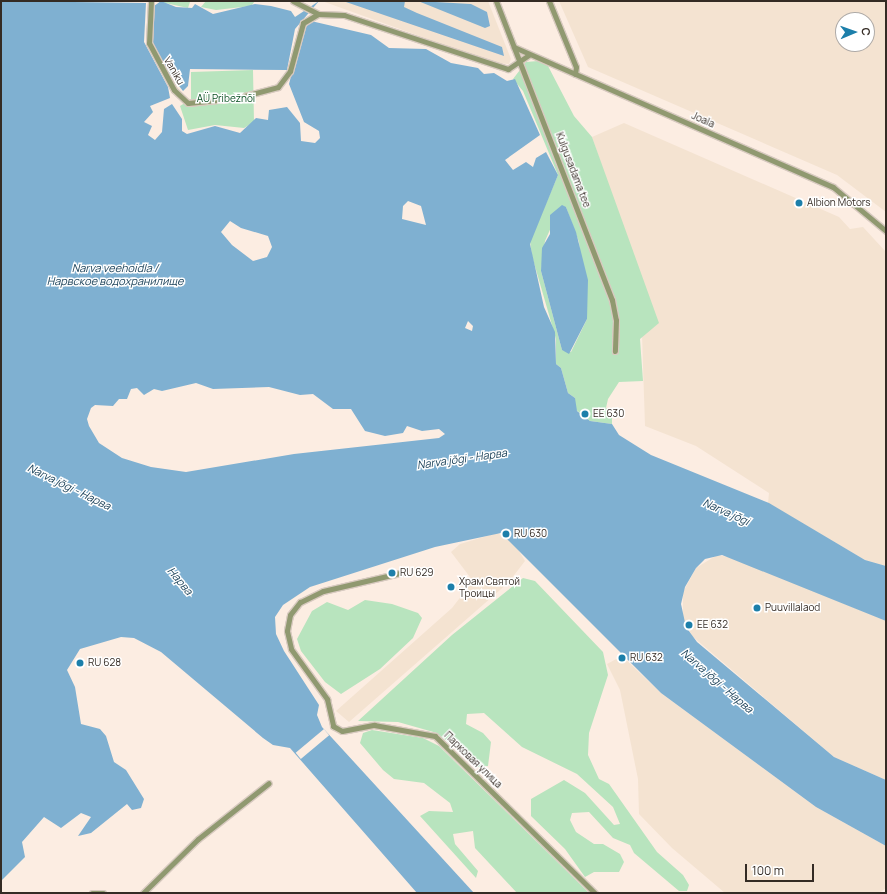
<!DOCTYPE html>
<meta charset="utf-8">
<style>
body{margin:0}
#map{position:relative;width:887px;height:894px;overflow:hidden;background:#fcede2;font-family:Manrope,sans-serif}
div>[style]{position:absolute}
.industrial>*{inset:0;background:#f4e3d1}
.green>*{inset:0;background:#b8e4be}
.water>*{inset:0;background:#7fb0d1}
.pier>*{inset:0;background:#fcede2;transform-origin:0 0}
.roads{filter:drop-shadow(1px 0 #d8cac0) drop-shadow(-1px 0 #d8cac0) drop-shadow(0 1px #d8cac0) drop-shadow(0 -1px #d8cac0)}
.street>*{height:5px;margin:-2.5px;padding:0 2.5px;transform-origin:2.5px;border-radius:2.5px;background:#909970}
.dots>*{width:11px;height:11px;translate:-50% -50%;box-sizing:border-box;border:2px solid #fff;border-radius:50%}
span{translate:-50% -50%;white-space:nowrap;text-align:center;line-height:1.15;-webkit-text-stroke:3px #fff;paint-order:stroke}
.street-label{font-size:10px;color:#342b24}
.park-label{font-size:10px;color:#084e20}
.poi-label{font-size:10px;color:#342b24}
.left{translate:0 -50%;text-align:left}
.water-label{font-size:11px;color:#173e56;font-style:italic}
.frame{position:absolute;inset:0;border:2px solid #342b24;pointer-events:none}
.north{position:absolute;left:835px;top:12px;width:40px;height:40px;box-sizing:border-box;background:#fff;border:1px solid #aeaaa7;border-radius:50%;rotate:88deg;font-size:11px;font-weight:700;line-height:16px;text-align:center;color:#342b24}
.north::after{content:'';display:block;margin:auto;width:14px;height:18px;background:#1c7faa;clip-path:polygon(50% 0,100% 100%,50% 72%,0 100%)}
.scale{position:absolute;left:745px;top:864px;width:69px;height:18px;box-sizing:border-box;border:2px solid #342b24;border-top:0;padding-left:5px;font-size:12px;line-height:14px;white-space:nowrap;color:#342b24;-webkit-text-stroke:3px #fff;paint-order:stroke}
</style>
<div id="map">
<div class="industrial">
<div style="clip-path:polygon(322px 1px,488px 1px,511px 59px,509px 64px,494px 63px)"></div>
<div style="clip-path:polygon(evenodd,559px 1px,886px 1px,886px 212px,837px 175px,588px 67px,559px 1px,843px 20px,867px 20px,867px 44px,843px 44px,843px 20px)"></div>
<div style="clip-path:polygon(624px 123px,839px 217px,850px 229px,863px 227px,886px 252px,886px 566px,865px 560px,768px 503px,769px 493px,696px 446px,645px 426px,642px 335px,616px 208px,592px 137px)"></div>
<div style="clip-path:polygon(497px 533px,513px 541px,525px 561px,508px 583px,349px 722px,336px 711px,452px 608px,473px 581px,451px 552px,460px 544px)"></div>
<div style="clip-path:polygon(717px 555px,734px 558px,886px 621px,886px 780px,834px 757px,692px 636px,683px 618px,683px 592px,696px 568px)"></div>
<div style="clip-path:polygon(622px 656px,661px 693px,816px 807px,886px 846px,886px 888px,879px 893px,725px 893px,672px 848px,639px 814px,638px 779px,620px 690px,607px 664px)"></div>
</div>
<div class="green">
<div style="clip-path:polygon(156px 1px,187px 1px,190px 2px,188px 8px)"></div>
<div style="clip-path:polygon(206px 1px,255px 1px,251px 6px,216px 10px,201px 7px)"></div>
<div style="clip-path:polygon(evenodd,538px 61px,548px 66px,574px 116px,592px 137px,659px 323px,640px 339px,643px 381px,619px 382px,608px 399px,606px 408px,612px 414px,612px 424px,590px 421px,575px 409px,575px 398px,568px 393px,561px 368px,556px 364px,556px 339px,532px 256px,530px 241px,558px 175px,523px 91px,513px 79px,526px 62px,538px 61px,560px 207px,566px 207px,579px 242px,587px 319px,571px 352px,562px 350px,541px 271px,545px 241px,560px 207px)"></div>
<div style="clip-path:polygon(253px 70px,254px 122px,244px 128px,215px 125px,188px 130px,180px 106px,191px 99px,191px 72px)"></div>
<div style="clip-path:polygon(523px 578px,535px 581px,603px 652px,608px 675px,589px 733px,588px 755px,599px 779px,609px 784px,657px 852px,683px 875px,689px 885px,687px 891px,679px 891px,634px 853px,630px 845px,613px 838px,589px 812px,572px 813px,570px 820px,576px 832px,594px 844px,603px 844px,620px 854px,624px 862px,619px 872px,594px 872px,585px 877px,565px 849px,531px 816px,531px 799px,564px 780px,585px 793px,614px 825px,620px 824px,613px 807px,577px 774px,522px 747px,484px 713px,467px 714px,466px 724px,483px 733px,491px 742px,488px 766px,478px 767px,437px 733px,398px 722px,358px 721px,452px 635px)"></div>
<div style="clip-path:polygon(365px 600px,392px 604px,418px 613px,422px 618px,413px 638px,380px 669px,341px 694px,325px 682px,301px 651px,297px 639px,312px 611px,327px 602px,348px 610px)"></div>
<div style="clip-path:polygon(372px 730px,423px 738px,439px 746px,589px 893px,517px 893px,475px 848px,473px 831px,453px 834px,455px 844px,478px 871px,476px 878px,420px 816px,429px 811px,453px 812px,450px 803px,424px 783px,394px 779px,383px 770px,360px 743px,363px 733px)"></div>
</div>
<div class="water">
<div style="clip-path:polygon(evenodd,1px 1px,146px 3px,144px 42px,168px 87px,170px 98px,150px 106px,153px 112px,144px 122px,152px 126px,148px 135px,155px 140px,162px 132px,164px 109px,172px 104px,182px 119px,182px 131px,187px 134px,215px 126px,240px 133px,256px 118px,268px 120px,269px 110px,287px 107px,300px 123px,301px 141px,315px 143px,320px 138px,319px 131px,304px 122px,289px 84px,303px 30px,311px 21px,371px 35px,389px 48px,426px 49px,451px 63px,478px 68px,484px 74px,494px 73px,507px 81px,515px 79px,540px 135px,505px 160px,513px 170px,526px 162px,533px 167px,536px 158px,546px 152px,558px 175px,530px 244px,544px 307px,555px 332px,556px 364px,561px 368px,568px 393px,575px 398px,577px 411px,590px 421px,612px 424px,619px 435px,651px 455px,769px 503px,865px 560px,886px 566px,886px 621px,722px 555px,705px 559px,696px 568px,685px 587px,681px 604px,686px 627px,697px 642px,834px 757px,886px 780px,886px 846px,816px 807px,661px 693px,501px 533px,435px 547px,310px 587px,283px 605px,275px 617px,276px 634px,284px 651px,319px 705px,317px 715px,322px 727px,474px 893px,417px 893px,290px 748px,273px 745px,263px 738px,161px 652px,134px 638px,121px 637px,80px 649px,67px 670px,75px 687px,81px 724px,100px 729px,106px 736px,114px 762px,126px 770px,144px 799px,141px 808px,132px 810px,127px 804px,91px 833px,78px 836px,91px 817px,81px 813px,61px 828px,44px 817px,22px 842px,25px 857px,1px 881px,1px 1px,408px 201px,421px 206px,426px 225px,402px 219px,403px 206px,408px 201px,1px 1px,230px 221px,241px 228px,268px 236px,272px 247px,267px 257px,253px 261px,232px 245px,221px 232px,230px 221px,1px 1px,468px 321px,473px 326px,472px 331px,465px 328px,468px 321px,1px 1px,196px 383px,213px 389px,269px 387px,300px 395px,313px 394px,333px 409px,351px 409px,365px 431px,385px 436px,403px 433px,407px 426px,422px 431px,439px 429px,445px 434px,439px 438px,294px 454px,186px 472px,151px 467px,122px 458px,99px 443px,89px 426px,87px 419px,91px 408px,95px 405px,113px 406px,119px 399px,127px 399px,131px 389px,137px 388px,144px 395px,154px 389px,162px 391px,196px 383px)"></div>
<div style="clip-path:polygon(161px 1px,176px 7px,192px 8px,195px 4px,213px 14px,255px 4px,271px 6px,291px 11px,295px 17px,319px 1px,295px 29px,287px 70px,190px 69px,188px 86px,183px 91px,169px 73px,152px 42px,154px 6px)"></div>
<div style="clip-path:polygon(343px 1px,405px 1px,404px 7px,417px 13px,502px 47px,504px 56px)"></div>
<div style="clip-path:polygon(418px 1px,471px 4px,487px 12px,490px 26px,485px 28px)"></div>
<div style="clip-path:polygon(562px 205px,566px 207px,576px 232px,588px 280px,587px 319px,569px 354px,562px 350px,541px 271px,542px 248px,550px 234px,550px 215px)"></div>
</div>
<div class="pier">
<div style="left:324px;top:729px;width:8px;height:37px;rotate:50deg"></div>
</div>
<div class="roads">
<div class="street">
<div style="left:151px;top:1px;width:42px;rotate:92.7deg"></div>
<div style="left:149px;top:43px;width:53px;rotate:62deg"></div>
<div style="left:174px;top:90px;width:19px;rotate:43deg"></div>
<div style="left:188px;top:103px;width:49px;rotate:-5.8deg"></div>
<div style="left:237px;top:98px;width:42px;rotate:-15deg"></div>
<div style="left:278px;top:87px;width:20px;rotate:-53deg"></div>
<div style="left:290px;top:71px;width:50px;rotate:-74.8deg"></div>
<div style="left:303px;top:23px;width:17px;rotate:-31deg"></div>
<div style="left:293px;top:1px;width:28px;rotate:27deg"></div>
<div style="left:318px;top:14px;width:26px;rotate:2deg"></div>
<div style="left:344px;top:15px;width:173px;rotate:18.2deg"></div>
<div style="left:508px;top:69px;width:25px;rotate:-34deg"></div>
<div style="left:496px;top:1px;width:321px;rotate:68.8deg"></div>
<div style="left:612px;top:300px;width:20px;rotate:79deg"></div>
<div style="left:616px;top:320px;width:31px;rotate:92deg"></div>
<div style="left:549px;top:1px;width:71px;rotate:67.8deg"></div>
<div style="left:576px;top:67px;width:7px;rotate:98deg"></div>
<div style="left:514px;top:47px;width:348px;rotate:23.7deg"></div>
<div style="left:833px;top:187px;width:69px;rotate:39.7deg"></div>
<div style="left:400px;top:573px;width:79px;rotate:166.8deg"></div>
<div style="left:323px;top:591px;width:25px;rotate:154deg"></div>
<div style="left:300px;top:602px;width:16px;rotate:128deg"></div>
<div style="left:290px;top:615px;width:16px;rotate:101deg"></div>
<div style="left:287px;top:631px;width:18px;rotate:77deg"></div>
<div style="left:291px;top:649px;width:62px;rotate:54.2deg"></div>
<div style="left:327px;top:699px;width:28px;rotate:77deg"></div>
<div style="left:333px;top:726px;width:10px;rotate:29deg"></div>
<div style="left:342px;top:731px;width:33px;rotate:-11deg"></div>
<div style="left:374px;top:725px;width:62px;rotate:10.2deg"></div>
<div style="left:435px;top:736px;width:224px;rotate:44.5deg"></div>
<div style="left:92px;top:893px;width:11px"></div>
<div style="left:143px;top:893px;width:77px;rotate:-44.5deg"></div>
<div style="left:198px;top:839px;width:90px;rotate:-38.3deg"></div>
</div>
</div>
<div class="dots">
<div style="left:799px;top:203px;background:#1c7faa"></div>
<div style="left:585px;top:414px;background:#1c7faa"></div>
<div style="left:506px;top:534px;background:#1c7faa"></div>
<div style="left:392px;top:573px;background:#1c7faa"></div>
<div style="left:451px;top:587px;background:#1c7faa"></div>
<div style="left:757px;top:608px;background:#1c7faa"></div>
<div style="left:689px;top:625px;background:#1c7faa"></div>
<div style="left:622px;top:658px;background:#1c7faa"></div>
<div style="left:80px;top:663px;background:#1c7faa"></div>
</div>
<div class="street-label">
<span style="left:174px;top:71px;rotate:60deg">Vaniku</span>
<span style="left:703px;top:120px;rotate:24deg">Joala</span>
<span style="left:573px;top:170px;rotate:69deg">Kulgusadama tee</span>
<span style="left:473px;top:760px;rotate:44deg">Парковая улица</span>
</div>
<div class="park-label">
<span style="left:226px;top:99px">AÜ Pribežnõi</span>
</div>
<div class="poi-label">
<span class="left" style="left:807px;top:203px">Albion Motors</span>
<span class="left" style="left:593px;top:414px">EE 630</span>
<span class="left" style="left:514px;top:534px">RU 630</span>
<span class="left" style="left:400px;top:573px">RU 629</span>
<span class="left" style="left:459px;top:587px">Храм Святой<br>Троицы</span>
<span class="left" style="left:765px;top:608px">Puuvillalaod</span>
<span class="left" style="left:697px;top:625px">EE 632</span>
<span class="left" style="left:630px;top:658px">RU 632</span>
<span class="left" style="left:88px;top:663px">RU 628</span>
</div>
<div class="water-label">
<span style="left:115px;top:275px">Narva veehoidla /<br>Нарвское водохранилище</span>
<span style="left:462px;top:459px;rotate:-8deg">Narva jõgi - Нарва</span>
<span style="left:69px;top:487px;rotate:26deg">Narva jõgi - Нарва</span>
<span style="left:726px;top:512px;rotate:24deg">Narva jõgi</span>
<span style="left:180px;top:581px;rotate:50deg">Нарва</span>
<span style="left:717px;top:681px;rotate:41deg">Narva jõgi - Нарва</span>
</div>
<div class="frame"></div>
<div class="north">С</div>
<div class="scale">100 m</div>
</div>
